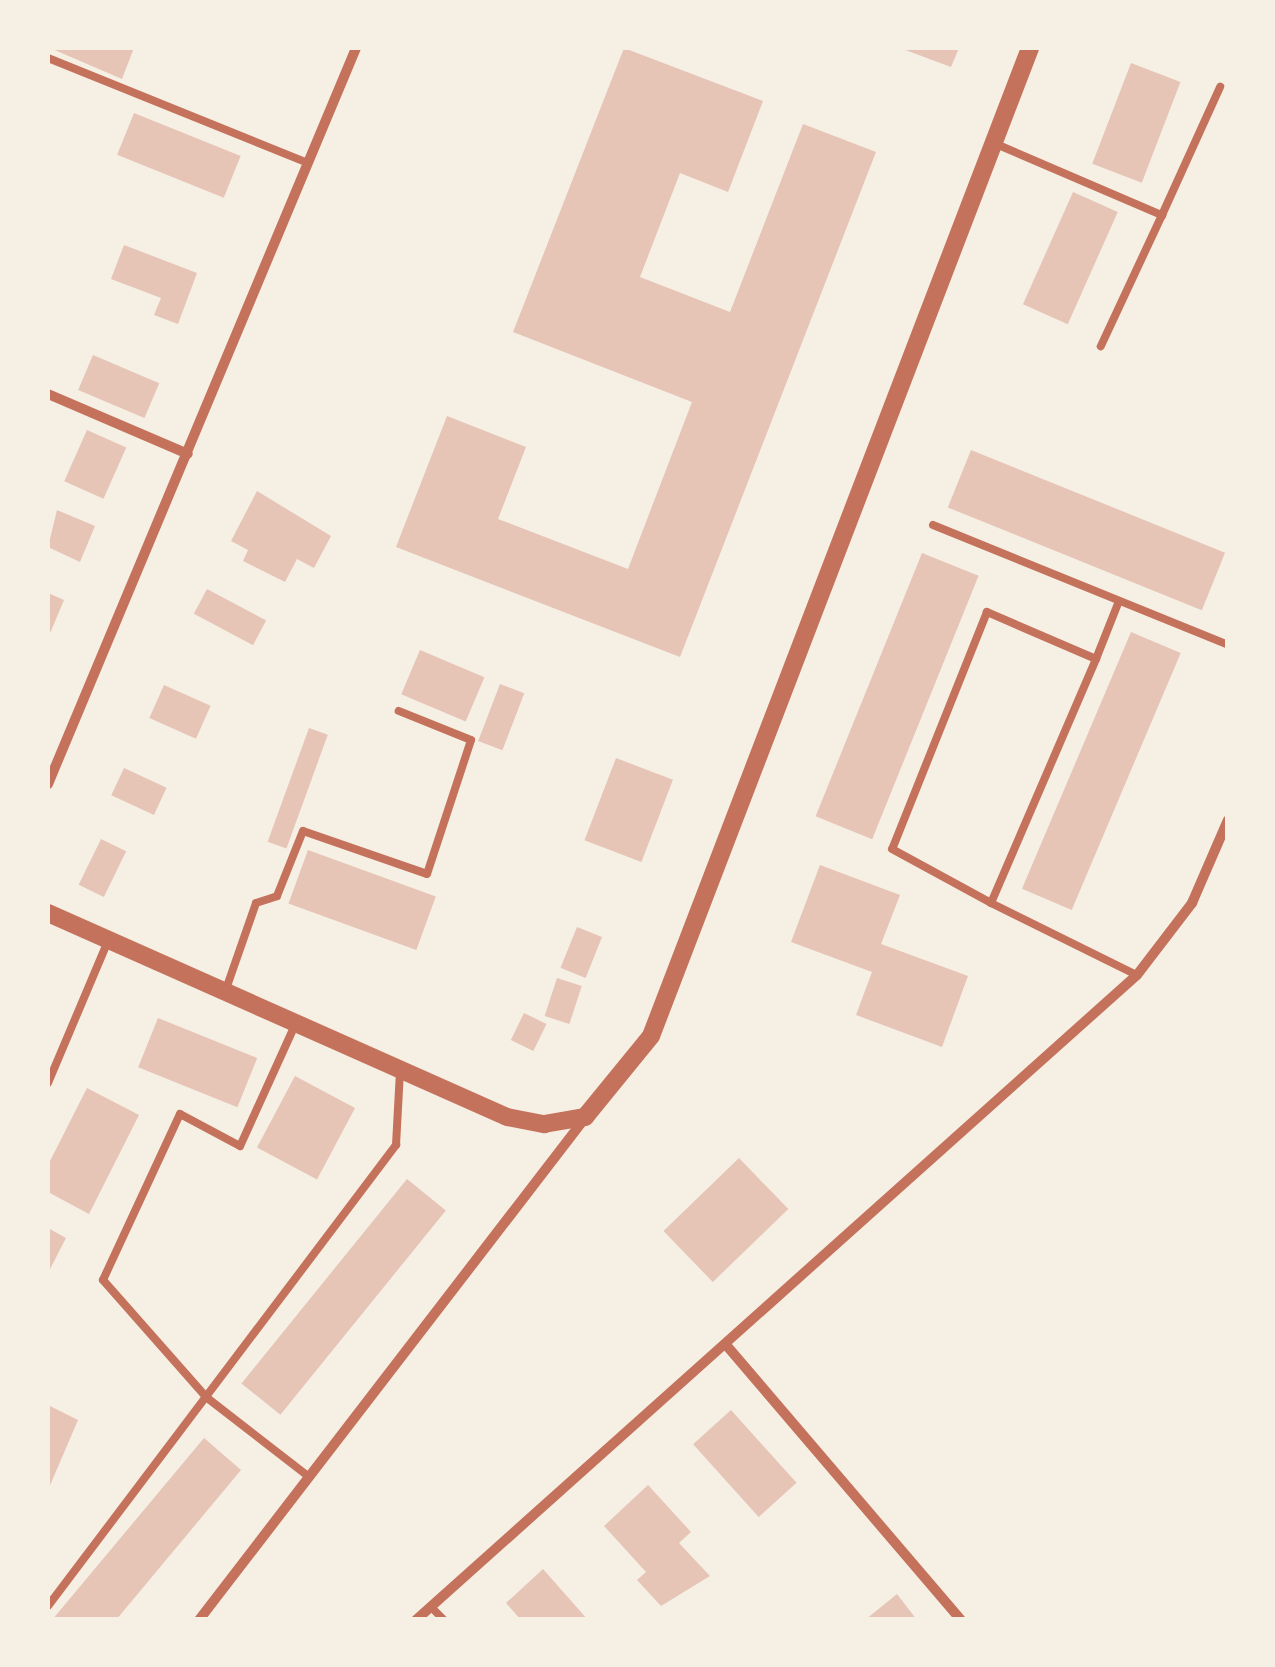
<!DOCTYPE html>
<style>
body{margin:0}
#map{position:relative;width:1275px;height:1667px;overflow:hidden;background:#f6efe4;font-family:"Libre Baskerville",serif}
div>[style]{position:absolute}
.building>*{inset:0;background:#e6c5b7;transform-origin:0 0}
.service>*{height:8px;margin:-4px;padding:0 4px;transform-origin:4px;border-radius:4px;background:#c5725c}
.minor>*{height:10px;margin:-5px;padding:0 5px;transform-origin:5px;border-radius:5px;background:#c5725c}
.tertiary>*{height:18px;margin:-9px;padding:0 9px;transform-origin:9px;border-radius:9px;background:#c5725c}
span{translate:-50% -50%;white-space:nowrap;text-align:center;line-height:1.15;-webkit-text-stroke:10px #f6efe4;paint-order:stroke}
.frame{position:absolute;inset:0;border:50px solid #f6efe4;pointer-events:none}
</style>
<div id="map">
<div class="building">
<div style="clip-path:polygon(50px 48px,134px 48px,122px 79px)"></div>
<div style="clip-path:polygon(624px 48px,763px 101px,728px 192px,680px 173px,640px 277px,730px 312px,803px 124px,876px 152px,680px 657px,396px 547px,447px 416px,526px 447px,498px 519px,628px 569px,692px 402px,513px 332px)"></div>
<div style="clip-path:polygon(900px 48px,959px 48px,951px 67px)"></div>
<div style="left:1131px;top:63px;width:53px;height:108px;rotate:21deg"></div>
<div style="left:134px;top:113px;width:115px;height:45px;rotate:22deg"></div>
<div style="left:1073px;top:192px;width:49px;height:123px;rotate:24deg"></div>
<div style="clip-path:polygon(124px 245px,197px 273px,178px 324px,154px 315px,161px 298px,111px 279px)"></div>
<div style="left:93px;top:355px;width:72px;height:38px;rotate:23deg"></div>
<div style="left:87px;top:430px;width:43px;height:56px;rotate:24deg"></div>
<div style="left:971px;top:450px;width:274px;height:62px;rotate:22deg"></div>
<div style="clip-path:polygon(257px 491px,331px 536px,314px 568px,297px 559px,285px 582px,243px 561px,248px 550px,231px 541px)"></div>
<div style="clip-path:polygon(57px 510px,95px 526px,80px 562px,48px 547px)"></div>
<div style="left:922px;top:553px;width:61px;height:284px;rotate:22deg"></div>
<div style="left:207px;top:589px;width:67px;height:28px;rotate:28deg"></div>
<div style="clip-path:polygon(48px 593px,64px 600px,48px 638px)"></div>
<div style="left:1131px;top:632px;width:54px;height:279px;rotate:23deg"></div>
<div style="left:420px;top:650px;width:70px;height:48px;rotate:23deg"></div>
<div style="left:500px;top:684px;width:26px;height:61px;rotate:21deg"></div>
<div style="left:164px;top:685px;width:51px;height:36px;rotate:24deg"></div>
<div style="left:309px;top:728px;width:20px;height:121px;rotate:20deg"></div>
<div style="left:616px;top:758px;width:61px;height:88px;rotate:21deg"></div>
<div style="left:124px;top:768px;width:47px;height:30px;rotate:25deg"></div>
<div style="left:101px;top:839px;width:28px;height:51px;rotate:26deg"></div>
<div style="left:308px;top:850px;width:136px;height:57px;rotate:20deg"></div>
<div style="clip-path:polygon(820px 865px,900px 895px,881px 944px,968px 976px,942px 1047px,856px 1015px,872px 972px,791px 942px)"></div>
<div style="left:577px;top:927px;width:27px;height:44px;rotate:22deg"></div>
<div style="left:557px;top:978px;width:26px;height:40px;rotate:18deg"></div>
<div style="left:524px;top:1013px;width:25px;height:30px;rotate:26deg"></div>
<div style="left:158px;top:1018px;width:107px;height:53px;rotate:22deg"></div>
<div style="left:295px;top:1076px;width:68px;height:81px;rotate:28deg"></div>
<div style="clip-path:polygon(87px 1088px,139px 1115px,89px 1214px,48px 1192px,48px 1165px)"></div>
<div style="left:739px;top:1158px;width:71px;height:105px;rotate:46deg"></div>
<div style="left:407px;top:1179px;width:50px;height:263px;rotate:39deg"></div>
<div style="clip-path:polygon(48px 1228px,66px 1238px,48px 1273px)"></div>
<div style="clip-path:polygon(48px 1405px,78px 1420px,48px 1490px)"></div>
<div style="left:731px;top:1410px;width:98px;height:51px;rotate:48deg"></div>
<div style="clip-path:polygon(204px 1438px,241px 1470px,116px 1620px,52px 1620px)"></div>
<div style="clip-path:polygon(648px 1485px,691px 1532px,679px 1543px,710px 1576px,661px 1606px,637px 1580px,646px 1572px,604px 1526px)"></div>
<div style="clip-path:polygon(543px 1569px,588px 1620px,521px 1620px,506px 1603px)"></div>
<div style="clip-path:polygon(897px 1594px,917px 1620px,865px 1620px)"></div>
</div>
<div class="service">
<div style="left:48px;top:58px;width:280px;rotate:22deg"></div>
<div style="left:996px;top:144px;width:181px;rotate:23.2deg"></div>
<div style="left:1162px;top:215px;width:145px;rotate:115deg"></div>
<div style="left:1162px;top:215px;width:141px;rotate:-65.6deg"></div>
<div style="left:933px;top:525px;width:318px;rotate:22.1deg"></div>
<div style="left:1096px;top:659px;width:62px;rotate:-68.4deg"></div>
<div style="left:991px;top:903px;width:266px;rotate:-66.7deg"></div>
<div style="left:1096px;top:659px;width:119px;rotate:-156.7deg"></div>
<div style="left:987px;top:612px;width:255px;rotate:111.8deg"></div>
<div style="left:892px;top:849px;width:113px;rotate:28.6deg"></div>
<div style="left:991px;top:903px;width:163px;rotate:26.3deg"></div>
<div style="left:225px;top:992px;width:94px;rotate:-70.8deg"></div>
<div style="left:256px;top:903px;width:22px;rotate:-18deg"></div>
<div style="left:277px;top:896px;width:70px;rotate:-68.2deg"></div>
<div style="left:303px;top:831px;width:131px;rotate:19.1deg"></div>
<div style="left:427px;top:874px;width:141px;rotate:-71.8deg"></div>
<div style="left:471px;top:740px;width:78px;rotate:-158.1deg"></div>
<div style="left:295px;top:1025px;width:133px;rotate:114.4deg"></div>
<div style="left:240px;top:1146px;width:68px;rotate:-151.9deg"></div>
<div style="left:180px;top:1114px;width:183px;rotate:114.9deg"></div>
<div style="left:103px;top:1280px;width:156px;rotate:48.6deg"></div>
<div style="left:206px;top:1397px;width:130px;rotate:37.8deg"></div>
<div style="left:48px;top:1083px;width:154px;rotate:-67.1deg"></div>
<div style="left:48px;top:1606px;width:578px;rotate:-52.95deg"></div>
<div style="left:396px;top:1145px;width:73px;rotate:-86.9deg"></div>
<div style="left:431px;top:1607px;width:18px;rotate:45deg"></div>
</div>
<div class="minor">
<div style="left:48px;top:394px;width:152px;rotate:23.2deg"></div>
<div style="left:48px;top:784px;width:798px;rotate:-67.29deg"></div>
<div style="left:727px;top:1346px;width:360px;rotate:49.5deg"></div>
<div style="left:199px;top:1620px;width:633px;rotate:-52.44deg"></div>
<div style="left:416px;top:1620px;width:967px;rotate:-41.82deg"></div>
<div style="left:1137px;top:975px;width:91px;rotate:-52.6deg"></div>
<div style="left:1192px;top:903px;width:90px;rotate:-66.6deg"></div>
</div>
<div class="tertiary">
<div style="left:48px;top:913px;width:502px;rotate:23.96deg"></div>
<div style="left:507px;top:1117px;width:38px;rotate:11deg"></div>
<div style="left:544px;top:1124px;width:42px;rotate:-9.7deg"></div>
<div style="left:585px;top:1117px;width:104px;rotate:-50.8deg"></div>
<div style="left:651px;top:1036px;width:1058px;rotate:-69.01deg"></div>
</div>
<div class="frame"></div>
</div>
